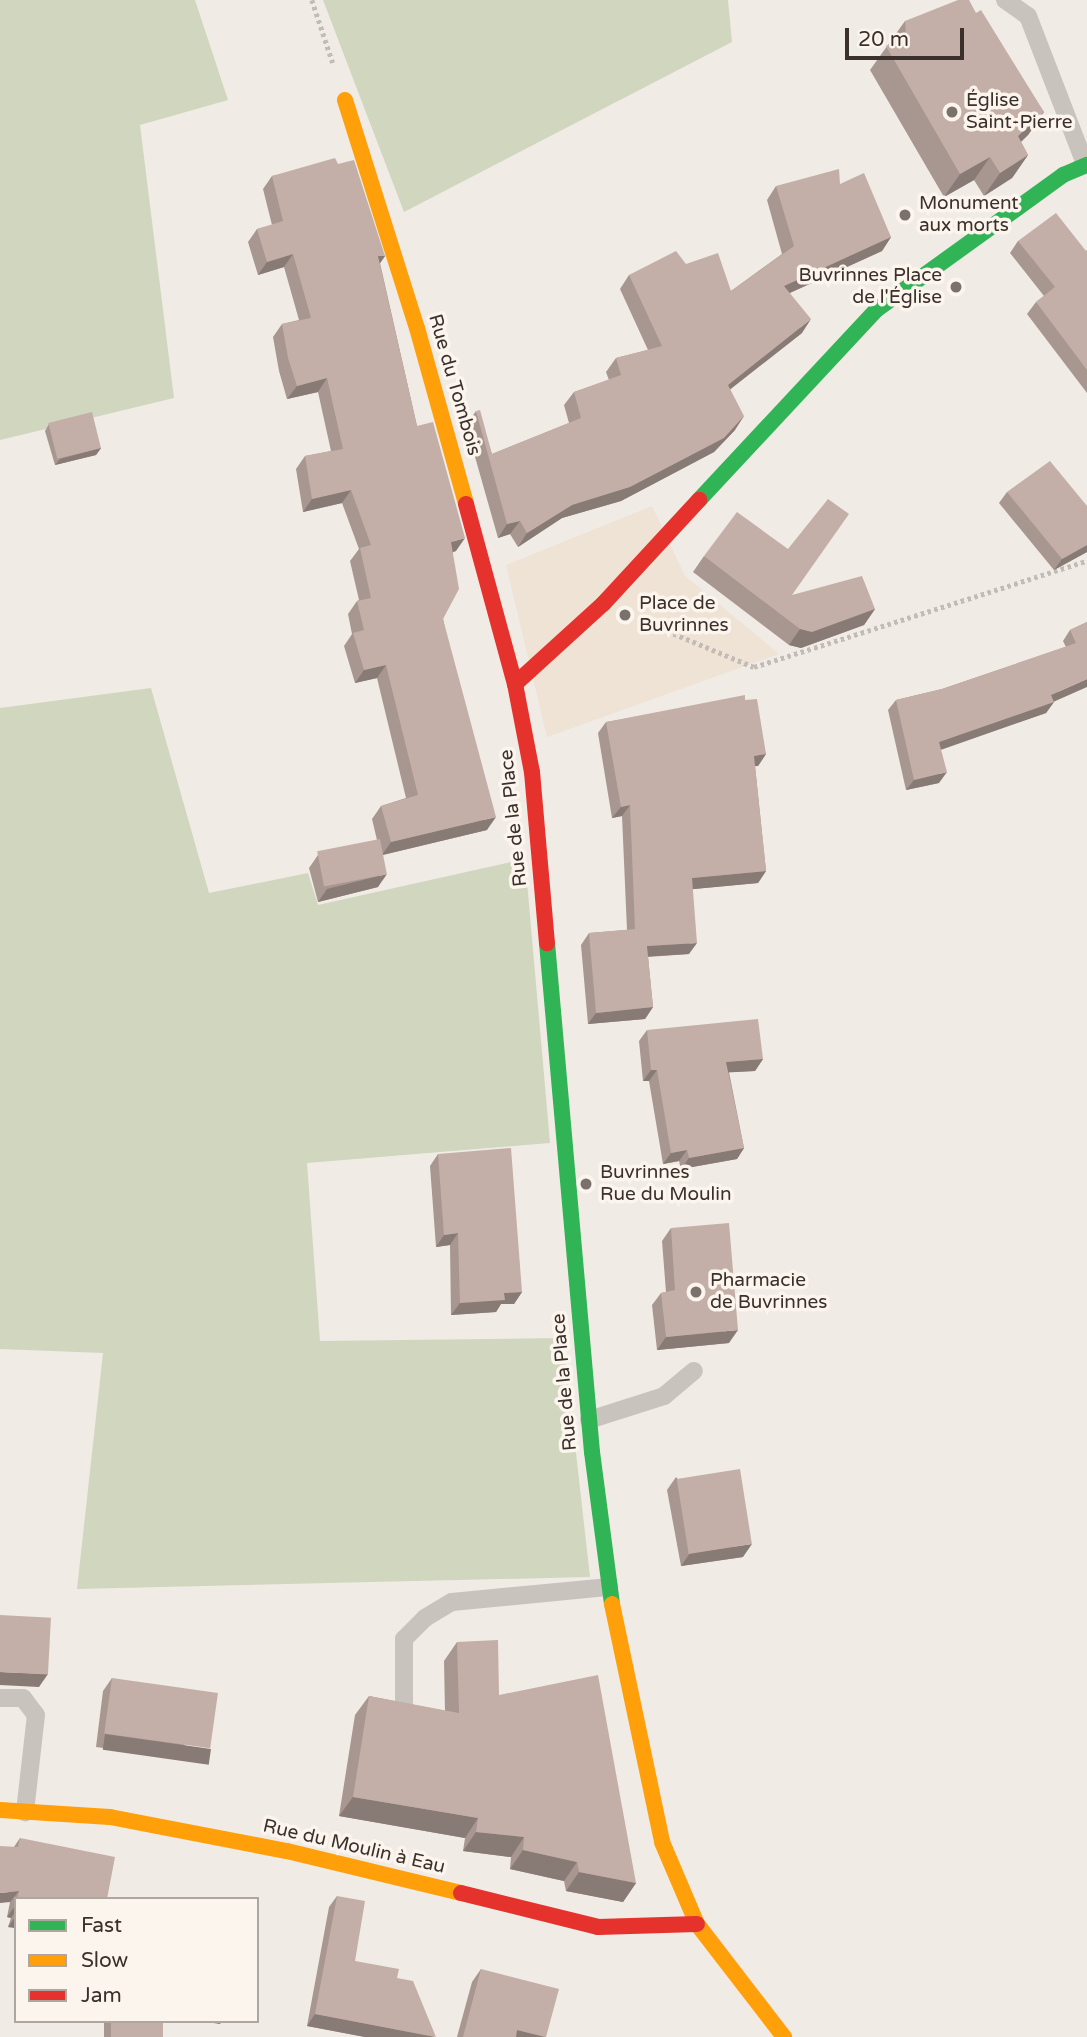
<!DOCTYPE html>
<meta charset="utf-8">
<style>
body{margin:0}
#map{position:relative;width:1087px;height:2037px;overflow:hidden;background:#f0ebe5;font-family:"Varela Round",sans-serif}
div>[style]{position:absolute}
.green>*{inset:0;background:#d1d6bf}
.plaza>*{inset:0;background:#eee3d5}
.path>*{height:4.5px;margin-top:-2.25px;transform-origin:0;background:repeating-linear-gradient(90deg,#c2bbb6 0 3.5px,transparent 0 7px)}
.lane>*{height:18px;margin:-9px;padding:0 9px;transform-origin:9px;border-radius:9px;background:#c9c3be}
.fast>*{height:16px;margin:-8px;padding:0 8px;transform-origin:8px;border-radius:8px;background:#30b455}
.slow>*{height:16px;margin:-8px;padding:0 8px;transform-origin:8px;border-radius:8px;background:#ff9f0a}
.jam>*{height:16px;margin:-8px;padding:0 8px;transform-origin:8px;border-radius:8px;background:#e5322d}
.wall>*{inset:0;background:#a89690;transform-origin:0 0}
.shaded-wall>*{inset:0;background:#887a75;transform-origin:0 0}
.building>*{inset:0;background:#c3afa7;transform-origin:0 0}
.dots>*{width:19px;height:19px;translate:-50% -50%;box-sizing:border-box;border:4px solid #fbf5ee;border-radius:50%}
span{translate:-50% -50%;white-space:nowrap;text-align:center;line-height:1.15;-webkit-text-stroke:7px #fbf5ee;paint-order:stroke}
.poi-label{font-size:19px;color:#3b302b}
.left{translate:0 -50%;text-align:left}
.right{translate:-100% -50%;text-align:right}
.street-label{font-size:19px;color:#3b302b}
.legend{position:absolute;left:14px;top:1897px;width:245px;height:126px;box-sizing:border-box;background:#fbf5ee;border:2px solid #aea6a0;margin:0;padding:9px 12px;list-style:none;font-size:21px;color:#3b302b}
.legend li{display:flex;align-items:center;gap:14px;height:35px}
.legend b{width:35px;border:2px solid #aea6a0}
.scale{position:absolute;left:845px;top:28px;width:119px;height:32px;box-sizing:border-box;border:4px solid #3b302b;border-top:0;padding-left:9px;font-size:21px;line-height:24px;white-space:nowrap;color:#3b302b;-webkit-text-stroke:5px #fbf5ee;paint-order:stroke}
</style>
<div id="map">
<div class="green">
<div style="clip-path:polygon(0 0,195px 0,228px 100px,140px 125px,174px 398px,0 440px)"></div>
<div style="clip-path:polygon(323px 0,728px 0,732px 42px,404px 212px)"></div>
<div style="clip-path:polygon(151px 688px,209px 893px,308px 873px,318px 905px,525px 859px,550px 1143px,307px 1163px,320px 1341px,563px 1338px,590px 1577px,77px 1589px,103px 1353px,0 1349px,0 708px)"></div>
</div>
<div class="plaza">
<div style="clip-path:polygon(652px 506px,685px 576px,779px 654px,547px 737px,506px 565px)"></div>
</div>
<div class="path">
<div style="left:312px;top:0;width:66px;rotate:71.6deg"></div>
<div style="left:641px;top:620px;width:122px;rotate:22.6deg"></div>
<div style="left:754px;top:667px;width:349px;rotate:-17.7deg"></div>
</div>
<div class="lane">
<div style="left:1005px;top:0;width:28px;rotate:35deg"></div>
<div style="left:1028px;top:16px;width:159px;rotate:68.9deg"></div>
<div style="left:589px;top:1420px;width:79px;rotate:-17.7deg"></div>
<div style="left:664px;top:1396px;width:39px;rotate:-40deg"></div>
<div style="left:0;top:1698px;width:23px"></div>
<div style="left:23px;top:1698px;width:21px;rotate:53deg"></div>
<div style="left:36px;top:1715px;width:98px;rotate:96.5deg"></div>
<div style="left:404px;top:1705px;width:66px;rotate:-90deg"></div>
<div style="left:404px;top:1639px;width:30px;rotate:-45deg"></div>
<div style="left:425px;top:1618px;width:31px;rotate:-31deg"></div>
<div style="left:452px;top:1602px;width:158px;rotate:-5.5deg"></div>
</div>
<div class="fast">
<div style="left:699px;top:500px;width:260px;rotate:-47deg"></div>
<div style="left:876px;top:310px;width:231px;rotate:-35.8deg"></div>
<div style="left:1063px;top:175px;width:26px;rotate:-23deg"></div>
<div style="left:547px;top:943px;width:511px;rotate:84.95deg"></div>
<div style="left:592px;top:1452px;width:153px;rotate:82.5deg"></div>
</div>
<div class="slow">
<div style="left:345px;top:100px;width:239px;rotate:72.5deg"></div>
<div style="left:417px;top:328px;width:183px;rotate:74.4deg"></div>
<div style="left:612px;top:1604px;width:243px;rotate:78.1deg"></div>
<div style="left:662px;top:1842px;width:89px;rotate:66.9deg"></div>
<div style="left:697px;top:1924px;width:143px;rotate:52.4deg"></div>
<div style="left:0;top:1810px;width:110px;rotate:3.6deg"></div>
<div style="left:110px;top:1817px;width:180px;rotate:10.9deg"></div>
<div style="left:287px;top:1851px;width:179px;rotate:13.6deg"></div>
</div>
<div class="jam">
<div style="left:466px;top:504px;width:187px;rotate:74.8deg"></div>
<div style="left:515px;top:684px;width:90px;rotate:79.1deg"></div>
<div style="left:532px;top:772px;width:172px;rotate:85deg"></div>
<div style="left:515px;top:684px;width:119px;rotate:-42.3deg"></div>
<div style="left:603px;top:604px;width:142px;rotate:-47.3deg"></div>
<div style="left:461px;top:1893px;width:141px;rotate:13.9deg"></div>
<div style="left:598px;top:1927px;width:99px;rotate:-1.7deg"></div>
</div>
<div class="wall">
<div style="clip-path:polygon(976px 13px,1044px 112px,1028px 135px,1021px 142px,1028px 155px,1012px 178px,984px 196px,974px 180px,944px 197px,870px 70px,905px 21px)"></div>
<div style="clip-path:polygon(338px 164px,385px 256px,380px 263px,417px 426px,456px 551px,453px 552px,443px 619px,487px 830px,383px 855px,378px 887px,318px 902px,309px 868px,318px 855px,377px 840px,372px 819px,381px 806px,406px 798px,377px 678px,355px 683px,344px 646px,352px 634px,348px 614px,357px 601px,359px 600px,350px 561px,359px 549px,342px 503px,303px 512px,296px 469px,305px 456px,331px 451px,318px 392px,287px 399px,279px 371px,273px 337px,282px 324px,299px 320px,284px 267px,258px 275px,248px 242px,257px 229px,272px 225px,263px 189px,272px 176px)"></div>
<div style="clip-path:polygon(840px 184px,891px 237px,882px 251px,790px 293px,802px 333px,730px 389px,735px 430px,714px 452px,621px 501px,562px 518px,518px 547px,510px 534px,498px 538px,466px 425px,476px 411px,492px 454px,569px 423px,564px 405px,574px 392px,609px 380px,606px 372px,616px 358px,648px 350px,620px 289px,629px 275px,686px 264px,731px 291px,782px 254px,767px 200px,776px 186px)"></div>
<div style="clip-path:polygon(1018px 241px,1086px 251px,1087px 250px,1087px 393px,1027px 314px,1036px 302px,1044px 296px,1010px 253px)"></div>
<div style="clip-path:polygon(49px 424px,101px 448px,96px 455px,55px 465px,45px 431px)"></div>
<div style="clip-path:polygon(1007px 492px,1087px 506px,1087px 552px,1054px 570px,999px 503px)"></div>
<div style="clip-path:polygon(704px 556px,792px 595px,875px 609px,864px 625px,801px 648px,789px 645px,693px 572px)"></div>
<div style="clip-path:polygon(1087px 622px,1054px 702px,1046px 713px,941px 749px,939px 783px,906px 790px,888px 710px,896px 700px,942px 689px,1066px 647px,1063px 641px,1070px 630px)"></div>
<div style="clip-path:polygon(745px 700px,766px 754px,758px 766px,755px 766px,766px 871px,758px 883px,693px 889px,689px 954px,648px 957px,653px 1007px,645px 1019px,588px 1024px,581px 945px,589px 933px,627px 930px,622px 816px,612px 818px,598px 733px,606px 722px)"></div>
<div style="clip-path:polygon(647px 1030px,763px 1059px,755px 1071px,729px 1072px,744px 1148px,737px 1159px,681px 1169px,679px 1161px,663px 1164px,649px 1081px,643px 1081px,639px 1041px)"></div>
<div style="clip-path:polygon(438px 1154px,522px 1292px,514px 1304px,501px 1304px,496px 1312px,451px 1315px,450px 1245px,436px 1247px,430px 1166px)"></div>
<div style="clip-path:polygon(671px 1228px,729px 1343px,657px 1350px,652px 1305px,661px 1293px,666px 1292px,662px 1241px)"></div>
<div style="clip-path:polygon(676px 1477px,743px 1557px,681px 1566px,667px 1490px)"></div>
<div style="clip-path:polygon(457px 1642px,499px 1695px,636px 1883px,623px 1902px,566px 1891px,564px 1881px,510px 1869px,511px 1857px,463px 1851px,465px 1838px,339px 1816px,355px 1715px,369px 1696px,445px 1711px,444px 1661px)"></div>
<div style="clip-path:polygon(112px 1678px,202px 1761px,96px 1747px,103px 1691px)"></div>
<div style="clip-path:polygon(20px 1838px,107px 1899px,16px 1899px,16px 1928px,8px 1927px,11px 1918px,7px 1917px,10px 1902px,14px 1847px)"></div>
<div style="clip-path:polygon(337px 1896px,355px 1961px,397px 1978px,434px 2037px,365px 2037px,307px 2026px,329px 1907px)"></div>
<div style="clip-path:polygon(481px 1969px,546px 2037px,457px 2037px,472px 1982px)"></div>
<div style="left:104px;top:2021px;width:59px;height:16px"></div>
</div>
<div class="shaded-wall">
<div style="clip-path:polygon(1044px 112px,1028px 135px,1002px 159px,1018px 136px)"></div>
<div style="clip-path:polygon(1028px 155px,1012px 178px,984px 196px,1000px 173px)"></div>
<div style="clip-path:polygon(990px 157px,974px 180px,944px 197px,960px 174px)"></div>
<div style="clip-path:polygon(891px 237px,882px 251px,774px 300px,784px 286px)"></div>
<div style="clip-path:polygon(293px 254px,284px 267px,258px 275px,267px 262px)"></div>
<div style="clip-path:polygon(378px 256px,385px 256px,376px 269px)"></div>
<div style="clip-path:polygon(811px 319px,802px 333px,718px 399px,728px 385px)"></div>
<div style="clip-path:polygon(327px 378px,318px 392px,287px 399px,297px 386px)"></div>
<div style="clip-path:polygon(744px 416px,735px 430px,714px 452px,621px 501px,562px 518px,518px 547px,527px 533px,572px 505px)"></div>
<div style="clip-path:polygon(101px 448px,96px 455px,55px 465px,60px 459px)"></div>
<div style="clip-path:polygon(351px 490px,342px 503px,303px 512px,312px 499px)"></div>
<div style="clip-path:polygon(520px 521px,510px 534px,498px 538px,507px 524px)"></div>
<div style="clip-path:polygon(465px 538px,456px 551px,442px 555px,451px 542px)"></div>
<div style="clip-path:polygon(1087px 545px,1087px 552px,1054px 570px,1062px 559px)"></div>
<div style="clip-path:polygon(875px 609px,864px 625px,801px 648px,789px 645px,800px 629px)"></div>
<div style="clip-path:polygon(386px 665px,377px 678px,355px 683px,364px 670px)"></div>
<div style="clip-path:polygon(1087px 679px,1087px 687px,1044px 706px,1051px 695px)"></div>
<div style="clip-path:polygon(1054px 702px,1046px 713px,932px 753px,939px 742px)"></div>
<div style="clip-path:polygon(766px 754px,758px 766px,746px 767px,754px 756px)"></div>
<div style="clip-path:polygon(947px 772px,939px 783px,906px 790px,914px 780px)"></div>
<div style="clip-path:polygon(630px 805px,622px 816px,612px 818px,621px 807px)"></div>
<div style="clip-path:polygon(496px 817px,487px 830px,382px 855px,391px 842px)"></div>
<div style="clip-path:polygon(766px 871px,758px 883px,684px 890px,692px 878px)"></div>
<div style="clip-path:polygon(387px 874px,378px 887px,318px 902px,327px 889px)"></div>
<div style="clip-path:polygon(697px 943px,689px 954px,639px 957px,647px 946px)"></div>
<div style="clip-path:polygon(653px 1007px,645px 1019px,588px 1024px,596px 1013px)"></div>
<div style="clip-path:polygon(763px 1059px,755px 1071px,718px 1073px,726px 1062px)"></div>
<div style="clip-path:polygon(651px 1070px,657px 1070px,649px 1081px,643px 1081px)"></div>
<div style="clip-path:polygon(744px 1148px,737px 1159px,681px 1169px,689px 1158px)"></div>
<div style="clip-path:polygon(687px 1150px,679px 1161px,663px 1164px,671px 1153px)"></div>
<div style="clip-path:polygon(458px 1233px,450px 1245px,436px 1247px,444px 1235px)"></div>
<div style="clip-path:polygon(522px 1292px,514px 1304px,501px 1304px,496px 1312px,451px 1315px,460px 1303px,504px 1293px)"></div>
<div style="clip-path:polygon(738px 1330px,729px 1343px,657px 1350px,666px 1337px)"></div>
<div style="clip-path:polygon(752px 1544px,743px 1557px,681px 1566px,690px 1553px)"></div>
<div style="clip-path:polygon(0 1672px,48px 1674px,39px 1687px,0 1685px)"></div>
<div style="left:105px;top:1734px;width:107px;height:16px;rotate:8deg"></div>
<div style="clip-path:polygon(353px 1797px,478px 1818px,465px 1838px,339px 1816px)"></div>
<div style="clip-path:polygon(476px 1832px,524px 1837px,511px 1857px,463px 1851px)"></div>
<div style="clip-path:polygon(523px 1850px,577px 1862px,564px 1881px,510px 1869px)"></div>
<div style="clip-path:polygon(579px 1872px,636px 1883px,623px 1902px,566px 1891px)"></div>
<div style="clip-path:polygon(19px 1891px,10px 1902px,0 1903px,0 1893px)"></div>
<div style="clip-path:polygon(15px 1906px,16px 1911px,11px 1918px,7px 1917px)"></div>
<div style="clip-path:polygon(16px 1916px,16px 1928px,8px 1927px)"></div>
<div style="clip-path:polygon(315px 2014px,434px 2037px,365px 2037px,307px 2026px)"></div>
<div style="clip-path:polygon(200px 2021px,222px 2021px,220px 2024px)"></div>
<div style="clip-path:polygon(517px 2030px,544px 2037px,513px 2037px)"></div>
</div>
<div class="building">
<div style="clip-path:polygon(958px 0,969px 0,976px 13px,981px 10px,1044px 112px,1018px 136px,1028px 155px,1000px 173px,990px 157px,960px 174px,886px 46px,906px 35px,905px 21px)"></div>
<div style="clip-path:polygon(335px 158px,338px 164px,354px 160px,385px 256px,378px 256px,417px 426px,433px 422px,465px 538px,451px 542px,459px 589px,443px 619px,496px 817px,391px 842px,381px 806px,418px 795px,386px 665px,364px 670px,353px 633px,364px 630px,357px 601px,371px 598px,360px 548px,371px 545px,351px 490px,312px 499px,305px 456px,343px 449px,327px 378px,297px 386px,288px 358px,282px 324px,311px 318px,293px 254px,267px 262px,257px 229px,283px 221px,272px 176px)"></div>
<div style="clip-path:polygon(839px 169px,840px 184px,864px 173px,891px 237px,784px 286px,811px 319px,728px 385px,744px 416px,724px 438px,630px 487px,572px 505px,527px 533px,520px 521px,507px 524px,476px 411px,480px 410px,492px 454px,581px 418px,574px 392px,621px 375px,616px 358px,662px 346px,629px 275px,676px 251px,686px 264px,718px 253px,731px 291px,794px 246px,776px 186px)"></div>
<div style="clip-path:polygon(1056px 213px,1086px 251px,1087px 250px,1087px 370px,1036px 302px,1055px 287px,1018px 241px)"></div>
<div style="left:92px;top:412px;width:37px;height:45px;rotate:76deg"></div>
<div style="clip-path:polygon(1050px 461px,1087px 506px,1087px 545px,1062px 559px,1007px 492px)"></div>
<div style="clip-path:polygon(828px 499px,849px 514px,792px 595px,862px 576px,875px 609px,812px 632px,800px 629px,704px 556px,737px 512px,788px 549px)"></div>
<div style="clip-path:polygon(1087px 622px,1087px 679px,1051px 695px,1054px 702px,939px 742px,947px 772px,914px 780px,896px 700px,942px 689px,1076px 643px,1070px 630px)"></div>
<div style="clip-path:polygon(745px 695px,745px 700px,757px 699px,766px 754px,754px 756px,766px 871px,692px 878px,697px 943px,647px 946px,653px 1007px,596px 1013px,589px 933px,635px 929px,630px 805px,621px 807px,606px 722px)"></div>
<div style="left:380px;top:839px;width:36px;height:64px;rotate:79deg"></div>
<div style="clip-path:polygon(758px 1019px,763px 1059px,726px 1062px,744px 1148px,689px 1158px,687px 1150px,671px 1153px,657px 1070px,651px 1070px,647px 1030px)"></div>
<div style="clip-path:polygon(511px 1148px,522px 1292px,504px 1293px,505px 1300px,460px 1303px,458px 1233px,444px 1235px,438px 1154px)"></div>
<div style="clip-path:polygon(729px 1223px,738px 1330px,666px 1337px,661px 1293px,675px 1290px,671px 1228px)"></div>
<div style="left:740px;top:1469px;width:76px;height:64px;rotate:81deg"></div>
<div style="left:0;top:1615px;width:51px;height:57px;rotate:3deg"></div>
<div style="clip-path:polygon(498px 1640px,499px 1695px,598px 1675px,636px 1883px,579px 1872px,577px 1862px,523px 1850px,524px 1837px,476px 1832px,478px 1818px,353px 1797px,369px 1696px,459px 1713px,457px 1642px)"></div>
<div style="left:112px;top:1678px;width:107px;height:56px;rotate:8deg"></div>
<div style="clip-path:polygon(20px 1838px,115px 1857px,107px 1899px,17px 1899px,19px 1891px,0 1893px,0 1846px,18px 1847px)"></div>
<div style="clip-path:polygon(337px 1896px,365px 1901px,355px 1961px,399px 1969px,397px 1978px,413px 1981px,436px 2037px,315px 2014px)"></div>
<div style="clip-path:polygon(481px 1969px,559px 1989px,546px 2037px,517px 2030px,516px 2037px,463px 2037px)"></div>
<div style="left:111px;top:2021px;width:52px;height:16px"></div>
</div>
<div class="dots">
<div style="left:952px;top:112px;background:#7a716c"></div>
<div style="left:905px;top:215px;background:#7a716c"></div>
<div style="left:956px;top:287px;background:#7a716c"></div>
<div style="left:625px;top:615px;background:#7a716c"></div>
<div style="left:586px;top:1184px;background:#7a716c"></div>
<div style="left:696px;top:1292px;background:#7a716c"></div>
</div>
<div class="poi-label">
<span class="left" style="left:966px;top:112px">Église<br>Saint-Pierre</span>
<span class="left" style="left:919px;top:215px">Monument<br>aux morts</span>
<span class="right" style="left:942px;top:287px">Buvrinnes Place<br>de l'Église</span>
<span class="left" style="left:639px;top:615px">Place de<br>Buvrinnes</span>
<span class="left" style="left:600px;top:1184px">Buvrinnes<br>Rue du Moulin</span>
<span class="left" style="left:710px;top:1292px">Pharmacie<br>de Buvrinnes</span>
</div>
<div class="street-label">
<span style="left:454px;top:385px;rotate:74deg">Rue du Tombois</span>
<span style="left:514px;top:818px;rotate:-96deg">Rue de la Place</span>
<span style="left:565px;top:1382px;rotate:-95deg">Rue de la Place</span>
<span style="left:354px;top:1847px;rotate:13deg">Rue du Moulin à Eau</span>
</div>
<ul class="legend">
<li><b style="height:9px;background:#30b455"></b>Fast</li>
<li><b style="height:9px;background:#ff9f0a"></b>Slow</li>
<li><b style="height:9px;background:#e5322d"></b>Jam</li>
</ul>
<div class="scale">20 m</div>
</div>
